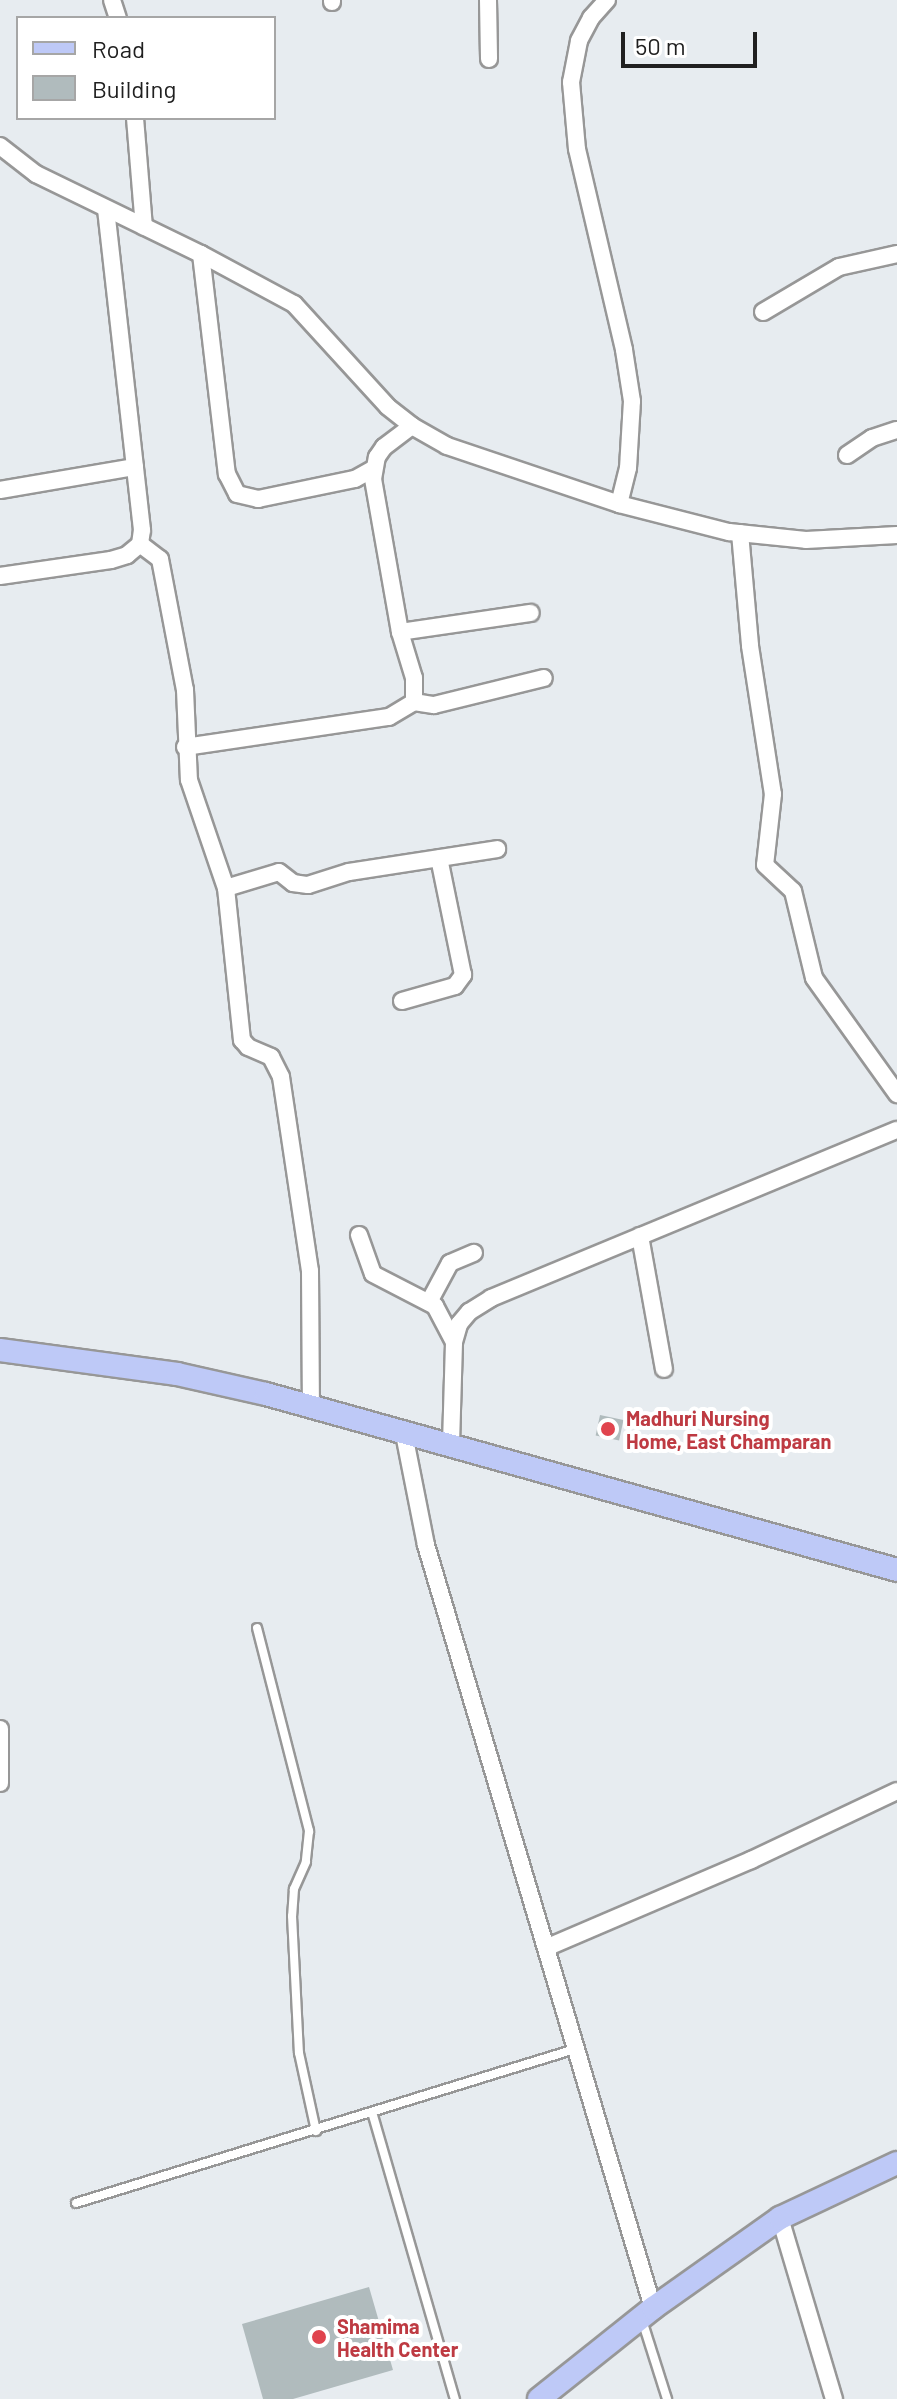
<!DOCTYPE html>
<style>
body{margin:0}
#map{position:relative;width:897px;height:2399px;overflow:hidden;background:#e7ecf0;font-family:Barlow,sans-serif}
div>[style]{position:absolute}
.building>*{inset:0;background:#b0bbbd;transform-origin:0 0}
.roads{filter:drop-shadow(2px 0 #979797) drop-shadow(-2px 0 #979797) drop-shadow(0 2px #979797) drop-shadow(0 -2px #979797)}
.lane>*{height:8px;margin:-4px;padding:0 4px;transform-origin:4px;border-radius:4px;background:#fff}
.street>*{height:16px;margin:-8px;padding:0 8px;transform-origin:8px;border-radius:8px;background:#fff}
.secondary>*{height:22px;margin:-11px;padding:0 11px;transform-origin:11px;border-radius:11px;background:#bec9f7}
.dots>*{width:22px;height:22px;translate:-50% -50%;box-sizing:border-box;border:4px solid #fff;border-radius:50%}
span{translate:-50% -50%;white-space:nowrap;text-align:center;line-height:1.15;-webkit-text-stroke:8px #fff;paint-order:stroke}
.health-label{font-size:20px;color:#be3a42;font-weight:700}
.left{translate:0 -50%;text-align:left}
.legend{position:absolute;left:16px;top:16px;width:260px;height:104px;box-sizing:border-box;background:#fff;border:2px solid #a6a6a6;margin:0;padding:10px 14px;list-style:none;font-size:24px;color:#202020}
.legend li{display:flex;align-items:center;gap:16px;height:40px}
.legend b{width:40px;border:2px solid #a6a6a6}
.scale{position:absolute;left:621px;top:32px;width:136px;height:36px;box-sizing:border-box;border:4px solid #202020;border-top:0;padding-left:10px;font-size:24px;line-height:28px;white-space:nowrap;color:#202020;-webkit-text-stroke:6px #fff;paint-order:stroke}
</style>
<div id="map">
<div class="building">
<div style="left:600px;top:1415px;width:24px;height:21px;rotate:12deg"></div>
<div style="clip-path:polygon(369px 2287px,393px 2370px,293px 2399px,263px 2399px,242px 2324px)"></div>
</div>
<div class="roads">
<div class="lane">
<div style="left:257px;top:1628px;width:210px;rotate:75.6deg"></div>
<div style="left:309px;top:1831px;width:31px;rotate:96deg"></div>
<div style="left:306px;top:1862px;width:30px;rotate:114deg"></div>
<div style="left:294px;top:1889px;width:27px;rotate:94deg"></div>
<div style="left:292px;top:1916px;width:137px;rotate:87.1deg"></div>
<div style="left:299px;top:2053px;width:80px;rotate:77.7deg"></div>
<div style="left:372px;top:2112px;width:299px;rotate:73.9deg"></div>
<div style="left:76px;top:2203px;width:522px;rotate:-17.15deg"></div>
<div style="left:642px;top:2320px;width:83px;rotate:72.4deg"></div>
</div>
<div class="street">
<div style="left:112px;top:0;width:19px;rotate:72deg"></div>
<div style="left:332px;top:0;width:2px;rotate:90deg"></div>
<div style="left:488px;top:0;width:59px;rotate:89deg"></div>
<div style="left:607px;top:0;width:24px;rotate:132deg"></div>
<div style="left:591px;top:18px;width:26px;rotate:118deg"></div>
<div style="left:579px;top:41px;width:42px;rotate:101deg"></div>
<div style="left:571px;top:82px;width:67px;rotate:84.9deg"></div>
<div style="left:577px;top:149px;width:206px;rotate:76.8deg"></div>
<div style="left:624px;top:350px;width:52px;rotate:81.1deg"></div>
<div style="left:632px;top:401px;width:67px;rotate:93.4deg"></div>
<div style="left:628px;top:468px;width:37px;rotate:104deg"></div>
<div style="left:135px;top:118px;width:109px;rotate:85.3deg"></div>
<div style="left:0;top:146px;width:46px;rotate:37.9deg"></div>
<div style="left:36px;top:174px;width:183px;rotate:25.9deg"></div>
<div style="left:201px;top:254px;width:106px;rotate:28.3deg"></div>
<div style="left:294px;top:304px;width:139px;rotate:47.6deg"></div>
<div style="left:388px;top:407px;width:31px;rotate:38deg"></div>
<div style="left:412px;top:426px;width:40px;rotate:29.7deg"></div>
<div style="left:447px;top:446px;width:182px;rotate:18.6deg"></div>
<div style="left:619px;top:504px;width:114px;rotate:14.3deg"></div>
<div style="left:729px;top:532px;width:77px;rotate:5.9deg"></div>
<div style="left:806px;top:540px;width:91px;rotate:-3.1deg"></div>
<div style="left:201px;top:254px;width:222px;rotate:83.3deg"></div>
<div style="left:227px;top:474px;width:22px;rotate:63deg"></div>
<div style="left:237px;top:494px;width:22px;rotate:13deg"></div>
<div style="left:258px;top:499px;width:99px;rotate:-11.7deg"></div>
<div style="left:355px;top:479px;width:21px;rotate:-29deg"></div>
<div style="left:763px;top:312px;width:88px;rotate:-30.6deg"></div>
<div style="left:839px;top:267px;width:59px;rotate:-12.6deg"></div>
<div style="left:847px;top:455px;width:30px;rotate:-34deg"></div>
<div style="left:872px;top:438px;width:26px;rotate:-18deg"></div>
<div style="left:0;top:490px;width:137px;rotate:-9.7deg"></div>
<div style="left:740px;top:533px;width:113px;rotate:84.9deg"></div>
<div style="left:750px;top:646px;width:150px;rotate:81.2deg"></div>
<div style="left:773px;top:794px;width:71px;rotate:96.4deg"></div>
<div style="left:765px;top:865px;width:38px;rotate:43deg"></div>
<div style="left:793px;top:891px;width:89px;rotate:76.4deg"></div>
<div style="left:814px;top:978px;width:143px;rotate:54.4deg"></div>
<div style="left:140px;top:544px;width:25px;rotate:37deg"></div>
<div style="left:160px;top:559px;width:133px;rotate:79.2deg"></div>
<div style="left:185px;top:690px;width:90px;rotate:87.5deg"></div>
<div style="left:189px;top:780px;width:114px;rotate:71.1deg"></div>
<div style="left:226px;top:888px;width:153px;rotate:84deg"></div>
<div style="left:242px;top:1040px;width:9px;rotate:49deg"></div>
<div style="left:248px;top:1047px;width:25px;rotate:23deg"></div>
<div style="left:271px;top:1057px;width:22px;rotate:63deg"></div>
<div style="left:281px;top:1077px;width:196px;rotate:81.5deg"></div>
<div style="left:310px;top:1271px;width:136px;rotate:89.6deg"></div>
<div style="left:0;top:576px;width:112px;rotate:-8.2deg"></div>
<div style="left:111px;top:560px;width:17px;rotate:-17deg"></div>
<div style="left:127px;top:555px;width:17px;rotate:-40deg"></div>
<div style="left:140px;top:544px;width:14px;rotate:-82deg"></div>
<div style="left:142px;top:530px;width:322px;rotate:-96.4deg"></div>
<div style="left:400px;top:632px;width:132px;rotate:-8.3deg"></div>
<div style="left:414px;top:702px;width:20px;rotate:9deg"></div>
<div style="left:434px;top:705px;width:113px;rotate:-13.8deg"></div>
<div style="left:185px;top:747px;width:206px;rotate:-8.4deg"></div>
<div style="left:389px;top:717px;width:29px;rotate:-31deg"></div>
<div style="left:414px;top:702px;width:24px;rotate:-90deg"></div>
<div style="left:414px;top:678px;width:48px;rotate:-106.9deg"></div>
<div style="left:400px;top:632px;width:155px;rotate:-100deg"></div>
<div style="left:373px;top:479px;width:22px;rotate:-80deg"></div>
<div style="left:377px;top:457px;width:12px;rotate:-55deg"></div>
<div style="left:384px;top:447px;width:35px;rotate:-37deg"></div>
<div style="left:226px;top:888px;width:55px;rotate:-16.8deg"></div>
<div style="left:279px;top:872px;width:18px;rotate:38deg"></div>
<div style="left:293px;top:883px;width:15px;rotate:8deg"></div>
<div style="left:308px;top:885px;width:43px;rotate:-17.6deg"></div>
<div style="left:349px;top:872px;width:150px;rotate:-8.8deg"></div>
<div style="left:402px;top:1001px;width:55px;rotate:-15.8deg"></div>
<div style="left:455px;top:986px;width:14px;rotate:-54deg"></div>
<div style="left:463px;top:975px;width:119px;rotate:-101.6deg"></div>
<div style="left:359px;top:1235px;width:41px;rotate:70.3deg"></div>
<div style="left:373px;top:1274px;width:70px;rotate:27.3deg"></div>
<div style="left:435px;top:1306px;width:41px;rotate:62.2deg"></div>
<div style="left:640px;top:1236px;width:135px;rotate:79.8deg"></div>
<div style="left:429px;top:1302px;width:44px;rotate:-61.7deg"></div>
<div style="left:450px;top:1263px;width:26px;rotate:-23deg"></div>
<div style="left:404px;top:1434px;width:113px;rotate:78.8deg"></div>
<div style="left:426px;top:1545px;width:796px;rotate:73.43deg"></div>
<div style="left:451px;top:1444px;width:102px;rotate:-88.3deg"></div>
<div style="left:454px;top:1342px;width:19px;rotate:-74deg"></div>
<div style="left:459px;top:1324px;width:16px;rotate:-50deg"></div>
<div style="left:469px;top:1312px;width:26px;rotate:-32deg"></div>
<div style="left:491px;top:1298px;width:439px;rotate:-22.5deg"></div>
<div style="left:0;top:1729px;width:54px;rotate:90deg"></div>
<div style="left:548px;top:1947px;width:221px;rotate:-23.2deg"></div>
<div style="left:751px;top:1860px;width:161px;rotate:-25.3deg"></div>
<div style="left:780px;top:2218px;width:189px;rotate:73.4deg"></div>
</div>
<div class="secondary">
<div style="left:0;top:1350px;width:179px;rotate:7.7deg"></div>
<div style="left:177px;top:1374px;width:91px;rotate:12.7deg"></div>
<div style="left:266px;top:1394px;width:655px;rotate:15.58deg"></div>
<div style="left:539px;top:2399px;width:146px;rotate:-38.6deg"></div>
<div style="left:653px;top:2308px;width:156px;rotate:-35.3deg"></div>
<div style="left:780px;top:2218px;width:129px;rotate:-25.2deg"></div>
</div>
</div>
<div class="dots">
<div style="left:608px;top:1429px;background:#e0444e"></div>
<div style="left:319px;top:2337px;background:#e0444e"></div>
</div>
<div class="health-label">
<span class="left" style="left:626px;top:1430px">Madhuri Nursing<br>Home, East Champaran</span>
<span class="left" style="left:337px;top:2338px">Shamima<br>Health Center</span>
</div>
<ul class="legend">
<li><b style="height:10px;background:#bec9f7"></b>Road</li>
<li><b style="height:22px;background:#b0bbbd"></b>Building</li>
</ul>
<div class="scale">50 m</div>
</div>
